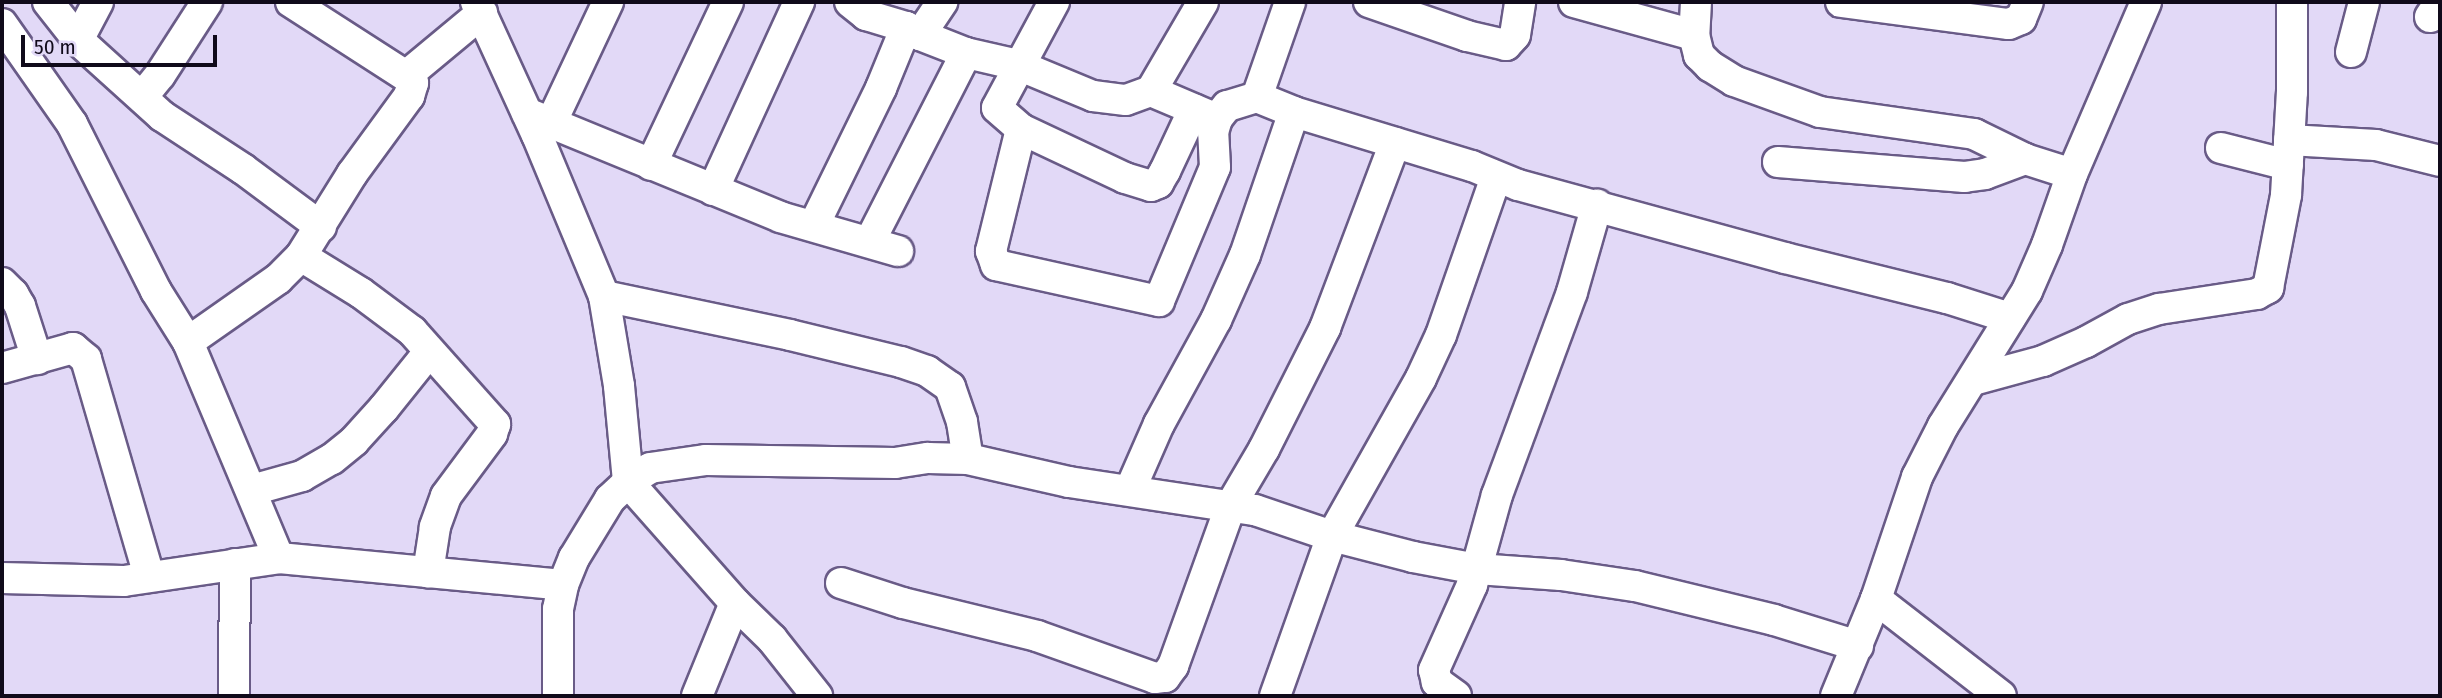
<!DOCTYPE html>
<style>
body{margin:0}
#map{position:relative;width:2442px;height:698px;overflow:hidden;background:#e2d9f7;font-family:"Fira Sans Condensed",sans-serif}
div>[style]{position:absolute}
.roads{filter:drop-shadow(2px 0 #695b87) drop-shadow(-2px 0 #695b87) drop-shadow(0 2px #695b87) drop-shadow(0 -2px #695b87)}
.minor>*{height:30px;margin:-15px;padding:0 15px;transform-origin:15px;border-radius:15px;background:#fff}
span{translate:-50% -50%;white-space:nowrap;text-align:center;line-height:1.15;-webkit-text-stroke:5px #e2d9f7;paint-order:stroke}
.frame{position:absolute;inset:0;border:4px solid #100a1a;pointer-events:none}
.scale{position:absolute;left:21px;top:35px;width:196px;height:32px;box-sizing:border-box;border:4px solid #100a1a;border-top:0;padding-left:9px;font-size:21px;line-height:24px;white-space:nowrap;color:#100a1a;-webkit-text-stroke:5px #e2d9f7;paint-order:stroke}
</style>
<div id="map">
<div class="roads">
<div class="minor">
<div style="left:48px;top:2px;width:48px;rotate:51.7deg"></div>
<div style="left:78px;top:40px;width:113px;rotate:42.1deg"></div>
<div style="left:162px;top:116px;width:97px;rotate:33.2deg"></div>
<div style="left:243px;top:169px;width:97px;rotate:36.6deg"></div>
<div style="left:291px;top:2px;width:137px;rotate:32.8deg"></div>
<div style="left:406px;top:76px;width:99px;rotate:-39.7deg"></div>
<div style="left:476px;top:2px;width:146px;rotate:65.4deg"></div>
<div style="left:537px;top:135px;width:174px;rotate:67.4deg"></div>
<div style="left:604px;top:296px;width:91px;rotate:80.5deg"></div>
<div style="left:619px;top:386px;width:96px;rotate:84.6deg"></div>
<div style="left:628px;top:482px;width:162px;rotate:48.5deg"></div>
<div style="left:735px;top:603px;width:52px;rotate:44.2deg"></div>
<div style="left:772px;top:639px;width:73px;rotate:51.7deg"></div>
<div style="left:850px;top:2px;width:21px;rotate:39deg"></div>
<div style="left:866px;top:15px;width:42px;rotate:16.7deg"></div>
<div style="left:1054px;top:2px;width:120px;rotate:118.3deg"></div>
<div style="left:997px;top:108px;width:32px;rotate:41deg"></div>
<div style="left:1021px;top:129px;width:126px;rotate:103.8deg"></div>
<div style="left:991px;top:251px;width:15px;rotate:70deg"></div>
<div style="left:996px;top:265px;width:167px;rotate:12.5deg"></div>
<div style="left:1159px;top:301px;width:145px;rotate:-67.3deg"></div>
<div style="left:1215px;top:167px;width:35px;rotate:-93deg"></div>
<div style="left:1213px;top:132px;width:14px;rotate:-73deg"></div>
<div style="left:1369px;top:2px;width:104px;rotate:19.1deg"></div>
<div style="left:1467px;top:36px;width:40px;rotate:13deg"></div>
<div style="left:1506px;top:45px;width:13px;rotate:-48deg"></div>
<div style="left:1515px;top:35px;width:33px;rotate:-81deg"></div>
<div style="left:1574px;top:2px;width:124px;rotate:15.4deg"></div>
<div style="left:1696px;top:2px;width:33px;rotate:93deg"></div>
<div style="left:1694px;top:35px;width:21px;rotate:76deg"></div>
<div style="left:1699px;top:55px;width:16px;rotate:45deg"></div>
<div style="left:1710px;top:66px;width:28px;rotate:32deg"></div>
<div style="left:1734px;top:81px;width:91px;rotate:19.8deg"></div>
<div style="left:1820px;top:112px;width:156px;rotate:8.1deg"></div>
<div style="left:1974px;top:134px;width:57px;rotate:26.1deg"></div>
<div style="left:2025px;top:159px;width:49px;rotate:17.7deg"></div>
<div style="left:1841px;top:2px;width:169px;rotate:7.5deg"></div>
<div style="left:2009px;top:24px;width:13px;rotate:-23deg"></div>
<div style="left:2021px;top:19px;width:18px;rotate:-68deg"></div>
<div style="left:2430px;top:17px;width:18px;rotate:-56deg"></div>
<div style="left:2px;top:24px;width:122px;rotate:55deg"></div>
<div style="left:72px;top:124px;width:187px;rotate:63.3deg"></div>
<div style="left:156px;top:291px;width:60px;rotate:57.9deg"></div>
<div style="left:188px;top:342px;width:234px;rotate:67.2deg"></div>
<div style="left:920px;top:35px;width:49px;rotate:21.4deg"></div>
<div style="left:966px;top:53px;width:53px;rotate:13deg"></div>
<div style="left:1018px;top:65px;width:81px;rotate:22.5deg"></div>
<div style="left:1093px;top:96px;width:33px;rotate:7deg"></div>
<div style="left:1126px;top:100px;width:27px;rotate:-20deg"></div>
<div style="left:78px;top:40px;width:43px;rotate:-62.2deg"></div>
<div style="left:2351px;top:52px;width:52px;rotate:-75.4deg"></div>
<div style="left:142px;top:97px;width:28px;rotate:-51deg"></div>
<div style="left:160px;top:75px;width:87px;rotate:-57.2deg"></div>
<div style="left:1257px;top:97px;width:101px;rotate:-70.8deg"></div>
<div style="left:1294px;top:112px;width:186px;rotate:16.9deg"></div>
<div style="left:1472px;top:166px;width:50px;rotate:22.4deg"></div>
<div style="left:1518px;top:185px;width:277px;rotate:15.3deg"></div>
<div style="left:1785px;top:258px;width:167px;rotate:13.9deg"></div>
<div style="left:1947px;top:298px;width:66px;rotate:17.6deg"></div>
<div style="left:527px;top:113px;width:274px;rotate:22.3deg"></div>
<div style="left:780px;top:217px;width:123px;rotate:16.1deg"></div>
<div style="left:552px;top:121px;width:132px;rotate:-64.8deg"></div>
<div style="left:1021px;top:129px;width:115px;rotate:25.2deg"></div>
<div style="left:1125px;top:178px;width:27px;rotate:17deg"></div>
<div style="left:1151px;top:186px;width:8px;rotate:-23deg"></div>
<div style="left:1158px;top:183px;width:14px;rotate:-60deg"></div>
<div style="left:1165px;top:171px;width:68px;rotate:-64.9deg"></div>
<div style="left:2289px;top:140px;width:87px;rotate:3.3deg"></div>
<div style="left:2376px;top:145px;width:66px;rotate:14deg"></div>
<div style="left:2221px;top:148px;width:69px;rotate:14.2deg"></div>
<div style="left:1778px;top:162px;width:187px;rotate:4.6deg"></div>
<div style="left:1964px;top:177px;width:21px;rotate:-8deg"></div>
<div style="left:1985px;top:174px;width:43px;rotate:-20.6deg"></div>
<div style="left:651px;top:165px;width:180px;rotate:-64.7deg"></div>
<div style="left:713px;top:190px;width:207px;rotate:-65.4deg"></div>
<div style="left:814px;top:225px;width:153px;rotate:-63.9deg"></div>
<div style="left:881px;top:88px;width:66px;rotate:-67.7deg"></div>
<div style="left:906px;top:27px;width:16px;rotate:30deg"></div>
<div style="left:920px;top:35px;width:40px;rotate:-56deg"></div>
<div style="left:870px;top:241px;width:211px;rotate:-62.9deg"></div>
<div style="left:301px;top:256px;width:70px;rotate:31.7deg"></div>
<div style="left:361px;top:293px;width:64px;rotate:36.7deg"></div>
<div style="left:412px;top:331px;width:125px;rotate:48.3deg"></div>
<div style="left:495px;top:424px;width:10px;rotate:107deg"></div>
<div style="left:492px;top:434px;width:77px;rotate:126.6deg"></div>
<div style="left:446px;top:496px;width:33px;rotate:110deg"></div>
<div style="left:435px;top:527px;width:46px;rotate:98.8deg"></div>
<div style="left:2px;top:283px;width:16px;rotate:45deg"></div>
<div style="left:13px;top:294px;width:14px;rotate:60deg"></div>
<div style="left:20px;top:306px;width:56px;rotate:72.2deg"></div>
<div style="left:604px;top:296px;width:190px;rotate:11.8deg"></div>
<div style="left:790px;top:335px;width:114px;rotate:13.7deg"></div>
<div style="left:901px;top:362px;width:28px;rotate:19deg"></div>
<div style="left:927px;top:371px;width:28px;rotate:35deg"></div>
<div style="left:950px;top:387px;width:37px;rotate:71deg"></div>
<div style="left:962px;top:422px;width:37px;rotate:81deg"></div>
<div style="left:188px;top:342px;width:110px;rotate:-35deg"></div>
<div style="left:278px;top:279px;width:33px;rotate:-45deg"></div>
<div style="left:301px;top:256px;width:97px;rotate:-58.1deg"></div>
<div style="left:352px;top:174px;width:97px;rotate:-53.8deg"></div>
<div style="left:409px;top:96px;width:14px;rotate:-73deg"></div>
<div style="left:413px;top:83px;width:10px;rotate:-135deg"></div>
<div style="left:2px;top:368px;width:74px;rotate:-15.7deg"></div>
<div style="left:73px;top:348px;width:17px;rotate:40deg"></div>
<div style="left:86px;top:359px;width:226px;rotate:73.8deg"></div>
<div style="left:1973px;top:380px;width:73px;rotate:-15.2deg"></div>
<div style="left:2043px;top:361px;width:47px;rotate:-23.8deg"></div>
<div style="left:2086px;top:342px;width:48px;rotate:-28.7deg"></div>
<div style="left:2128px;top:319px;width:33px;rotate:-18deg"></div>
<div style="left:2159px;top:309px;width:99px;rotate:-8.7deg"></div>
<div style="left:2257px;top:294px;width:13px;rotate:-29deg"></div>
<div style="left:2268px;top:288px;width:95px;rotate:-79deg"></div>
<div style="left:2286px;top:195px;width:103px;rotate:-86.7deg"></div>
<div style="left:2292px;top:92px;width:90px;rotate:-90deg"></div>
<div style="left:252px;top:490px;width:52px;rotate:-15.6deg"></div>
<div style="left:302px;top:476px;width:34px;rotate:-30deg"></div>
<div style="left:332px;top:459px;width:28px;rotate:-39deg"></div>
<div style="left:354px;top:441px;width:45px;rotate:-47.7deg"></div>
<div style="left:384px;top:408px;width:72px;rotate:-51.2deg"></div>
<div style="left:1130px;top:490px;width:72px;rotate:-66.3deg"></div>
<div style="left:1159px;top:424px;width:119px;rotate:-61.3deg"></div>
<div style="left:1216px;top:320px;width:71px;rotate:-66deg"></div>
<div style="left:1245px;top:255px;width:151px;rotate:-71.1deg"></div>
<div style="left:1294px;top:112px;width:40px;rotate:-158deg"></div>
<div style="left:1257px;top:97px;width:31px;rotate:163deg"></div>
<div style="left:1227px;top:106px;width:16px;rotate:128deg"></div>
<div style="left:1217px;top:119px;width:72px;rotate:-157deg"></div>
<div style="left:1151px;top:91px;width:103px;rotate:-59.7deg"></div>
<div style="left:2px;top:578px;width:122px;rotate:1.4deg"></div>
<div style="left:124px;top:581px;width:157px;rotate:-8.4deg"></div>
<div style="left:279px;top:558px;width:285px;rotate:5.4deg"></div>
<div style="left:563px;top:585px;width:29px;rotate:-68deg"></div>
<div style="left:574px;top:558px;width:69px;rotate:-58.6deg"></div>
<div style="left:610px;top:499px;width:25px;rotate:-43deg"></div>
<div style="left:628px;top:482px;width:26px;rotate:-32deg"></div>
<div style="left:650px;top:468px;width:57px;rotate:-8.1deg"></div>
<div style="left:706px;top:460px;width:189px;rotate:0.9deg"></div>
<div style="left:895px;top:463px;width:33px;rotate:-9deg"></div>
<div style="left:928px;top:458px;width:40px;rotate:1.4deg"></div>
<div style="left:968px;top:459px;width:104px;rotate:12.8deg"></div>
<div style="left:1069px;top:482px;width:188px;rotate:8.6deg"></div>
<div style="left:1255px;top:510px;width:81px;rotate:18.7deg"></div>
<div style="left:1332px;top:536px;width:84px;rotate:14.5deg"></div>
<div style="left:1413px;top:557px;width:65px;rotate:10.6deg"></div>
<div style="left:1477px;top:569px;width:84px;rotate:4.1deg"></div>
<div style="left:1561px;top:575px;width:75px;rotate:8.5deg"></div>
<div style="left:1635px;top:586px;width:143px;rotate:13.7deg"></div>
<div style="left:1774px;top:620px;width:88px;rotate:17.2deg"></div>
<div style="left:841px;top:583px;width:65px;rotate:17.9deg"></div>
<div style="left:903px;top:603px;width:138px;rotate:13.8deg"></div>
<div style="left:1037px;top:636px;width:125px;rotate:19.6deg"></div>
<div style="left:1155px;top:678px;width:10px;rotate:-6deg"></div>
<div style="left:1165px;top:677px;width:14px;rotate:-54deg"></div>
<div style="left:1173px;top:666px;width:171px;rotate:-70.2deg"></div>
<div style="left:1231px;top:505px;width:65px;rotate:-59.5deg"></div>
<div style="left:1264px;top:449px;width:136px;rotate:-63.2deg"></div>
<div style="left:1325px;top:328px;width:198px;rotate:-69.3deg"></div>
<div style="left:1876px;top:599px;width:158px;rotate:37.8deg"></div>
<div style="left:234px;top:696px;width:132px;rotate:-89.6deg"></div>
<div style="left:558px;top:696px;width:87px;rotate:-90deg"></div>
<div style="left:558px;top:609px;width:25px;rotate:-78deg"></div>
<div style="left:697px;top:696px;width:100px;rotate:-67.8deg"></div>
<div style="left:1275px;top:696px;width:170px;rotate:-70.4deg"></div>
<div style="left:1332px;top:536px;width:181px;rotate:-60.6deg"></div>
<div style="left:1421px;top:378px;width:47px;rotate:-65.1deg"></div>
<div style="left:1441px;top:335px;width:167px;rotate:-70.8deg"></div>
<div style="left:1456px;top:696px;width:24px;rotate:-144deg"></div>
<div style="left:1437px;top:682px;width:12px;rotate:-104deg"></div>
<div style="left:1434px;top:670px;width:93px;rotate:-65.9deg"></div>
<div style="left:1472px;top:585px;width:93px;rotate:-74.5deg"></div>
<div style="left:1497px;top:495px;width:216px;rotate:-69.7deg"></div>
<div style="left:1572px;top:292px;width:91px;rotate:-74deg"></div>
<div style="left:1836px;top:696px;width:105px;rotate:-67.6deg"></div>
<div style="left:1876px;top:599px;width:129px;rotate:-71.4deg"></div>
<div style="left:1917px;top:477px;width:57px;rotate:-63deg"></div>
<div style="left:1943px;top:426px;width:159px;rotate:-58.1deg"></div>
<div style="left:2027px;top:291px;width:50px;rotate:-66.5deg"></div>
<div style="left:2047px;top:245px;width:75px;rotate:-70.6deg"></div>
<div style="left:2072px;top:174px;width:187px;rotate:-66.7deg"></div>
</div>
</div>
<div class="frame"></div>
<div class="scale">50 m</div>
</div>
